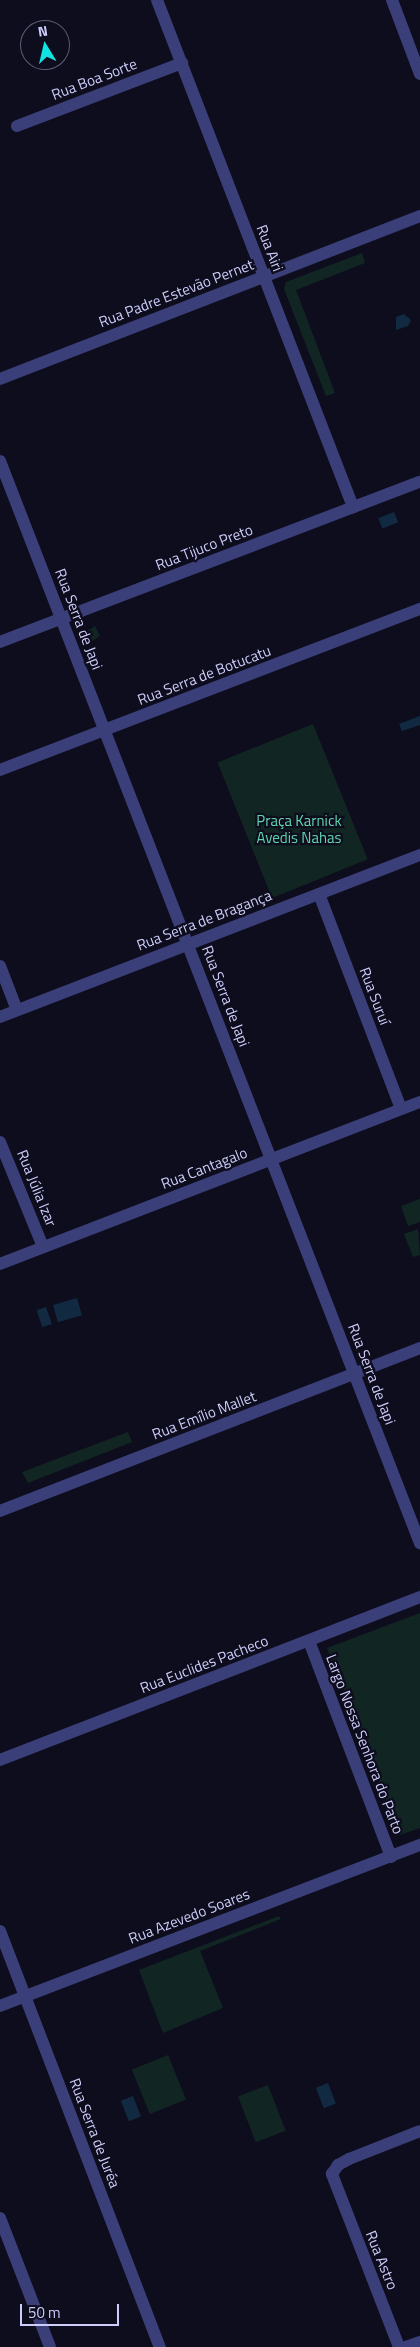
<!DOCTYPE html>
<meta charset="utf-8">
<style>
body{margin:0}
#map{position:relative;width:420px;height:2347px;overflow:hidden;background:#0e0d1d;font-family:"Titillium Web",sans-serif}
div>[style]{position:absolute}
.green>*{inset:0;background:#112623;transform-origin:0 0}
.water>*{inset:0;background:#112a42;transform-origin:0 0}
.minor>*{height:12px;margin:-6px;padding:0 6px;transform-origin:6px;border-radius:6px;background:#3b3f79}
span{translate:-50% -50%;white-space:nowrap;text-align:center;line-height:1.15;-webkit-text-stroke:4.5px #0e0d1d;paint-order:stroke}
.street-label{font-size:15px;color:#cdcdfb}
.park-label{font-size:15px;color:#5fd5ac}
.north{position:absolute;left:20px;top:20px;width:50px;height:50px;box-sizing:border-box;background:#0e0d1d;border:1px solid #5a5a76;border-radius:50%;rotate:351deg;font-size:14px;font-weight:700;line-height:20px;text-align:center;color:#cdcdfb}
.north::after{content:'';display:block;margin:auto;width:18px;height:22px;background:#10e4e3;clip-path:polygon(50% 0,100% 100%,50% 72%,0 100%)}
.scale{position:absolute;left:20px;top:2304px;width:99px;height:22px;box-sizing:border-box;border:2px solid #cdcdfb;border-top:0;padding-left:6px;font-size:15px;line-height:18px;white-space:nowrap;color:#cdcdfb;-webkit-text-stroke:4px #0e0d1d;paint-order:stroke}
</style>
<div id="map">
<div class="green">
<div style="clip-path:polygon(362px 253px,365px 263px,296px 290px,335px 393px,326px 396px,284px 289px,286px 282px)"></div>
<div style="clip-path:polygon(95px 626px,100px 636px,88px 644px,84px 633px)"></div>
<div style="left:313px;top:724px;width:146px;height:103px;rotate:68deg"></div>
<div style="clip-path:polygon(420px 1199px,420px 1222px,408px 1226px,401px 1206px)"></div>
<div style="clip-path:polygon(418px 1229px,420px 1255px,413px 1257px,404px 1234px)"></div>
<div style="clip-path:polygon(128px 1432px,132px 1442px,28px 1483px,22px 1472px)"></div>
<div style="clip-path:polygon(420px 1613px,420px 1828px,400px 1835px,327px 1648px)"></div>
<div style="clip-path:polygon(279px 1916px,281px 1919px,200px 1951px,223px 2008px,163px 2033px,139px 1970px)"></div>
<div style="left:168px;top:2055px;width:48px;height:39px;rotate:68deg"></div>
<div style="left:268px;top:2085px;width:49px;height:32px;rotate:69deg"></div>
</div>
<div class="water">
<div style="clip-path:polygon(404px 314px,411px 320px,408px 326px,396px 330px,396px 317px)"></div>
<div style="left:394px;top:512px;width:11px;height:17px;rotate:68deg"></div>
<div style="clip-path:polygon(420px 716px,420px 725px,402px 731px,399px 724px)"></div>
<div style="left:77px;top:1298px;width:18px;height:25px;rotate:74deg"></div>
<div style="left:46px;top:1307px;width:18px;height:10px;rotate:71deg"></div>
<div style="left:328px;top:2083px;width:22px;height:13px;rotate:69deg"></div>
<div style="left:133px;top:2096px;width:22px;height:13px;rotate:69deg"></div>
</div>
<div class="minor">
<div style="left:157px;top:0;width:544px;rotate:68.86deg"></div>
<div style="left:392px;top:0;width:79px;rotate:69.3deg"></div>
<div style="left:17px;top:126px;width:177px;rotate:-20.9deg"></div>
<div style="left:0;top:379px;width:451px;rotate:-21.2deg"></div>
<div style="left:0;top:461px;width:1161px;rotate:68.79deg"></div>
<div style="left:0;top:642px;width:449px;rotate:-20.9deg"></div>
<div style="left:0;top:770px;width:450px;rotate:-21deg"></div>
<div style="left:319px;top:894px;width:230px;rotate:69.1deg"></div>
<div style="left:0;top:966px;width:47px;rotate:68.9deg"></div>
<div style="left:0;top:1017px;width:450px;rotate:-21.1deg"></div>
<div style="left:0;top:1142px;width:113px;rotate:67.7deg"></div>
<div style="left:0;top:1264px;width:450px;rotate:-21.1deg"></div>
<div style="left:0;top:1511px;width:451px;rotate:-21.2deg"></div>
<div style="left:309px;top:1641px;width:231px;rotate:69.2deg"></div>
<div style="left:0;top:1760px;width:451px;rotate:-21.2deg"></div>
<div style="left:0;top:1931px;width:446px;rotate:69deg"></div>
<div style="left:0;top:2006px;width:450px;rotate:-21deg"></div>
<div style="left:0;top:2218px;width:138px;rotate:68.8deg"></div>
<div style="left:399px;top:2347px;width:186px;rotate:-111.2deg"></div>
<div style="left:332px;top:2174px;width:11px;rotate:-56deg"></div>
<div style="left:338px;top:2165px;width:13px;rotate:-29deg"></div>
<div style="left:349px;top:2159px;width:76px;rotate:-21.5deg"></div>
<div style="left:406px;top:2347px;width:15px;rotate:-20deg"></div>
</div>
<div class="street-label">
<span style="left:94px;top:79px;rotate:-21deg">Rua Boa Sorte</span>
<span style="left:270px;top:248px;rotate:69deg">Rua Airi</span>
<span style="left:176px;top:293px;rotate:-21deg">Rua Padre Estevão Pernet</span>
<span style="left:204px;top:547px;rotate:-21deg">Rua Tijuco Preto</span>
<span style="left:79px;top:619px;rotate:69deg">Rua Serra de Japi</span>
<span style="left:204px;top:675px;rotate:-21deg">Rua Serra de Botucatu</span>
<span style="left:204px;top:920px;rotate:-21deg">Rua Serra de Bragança</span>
<span style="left:226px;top:996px;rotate:69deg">Rua Serra de Japi</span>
<span style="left:375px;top:996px;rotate:69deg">Rua Suruí</span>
<span style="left:204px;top:1168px;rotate:-21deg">Rua Cantagalo</span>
<span style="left:37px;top:1188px;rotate:68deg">Rua Júlia Izar</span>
<span style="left:372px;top:1374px;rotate:69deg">Rua Serra de Japi</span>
<span style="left:204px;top:1415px;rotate:-21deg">Rua Emílio Mallet</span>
<span style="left:204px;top:1664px;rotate:-21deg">Rua Euclides Pacheco</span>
<span style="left:365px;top:1744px;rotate:69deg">Largo Nossa Senhora do Parto</span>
<span style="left:189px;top:1916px;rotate:-21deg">Rua Azevedo Soares</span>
<span style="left:95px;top:2133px;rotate:69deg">Rua Serra de Juréa</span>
<span style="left:382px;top:2260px;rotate:68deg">Rua Astro</span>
</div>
<div class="park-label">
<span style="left:299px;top:829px">Praça Karnick<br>Avedis Nahas</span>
</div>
<div class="north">N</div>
<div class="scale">50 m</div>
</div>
